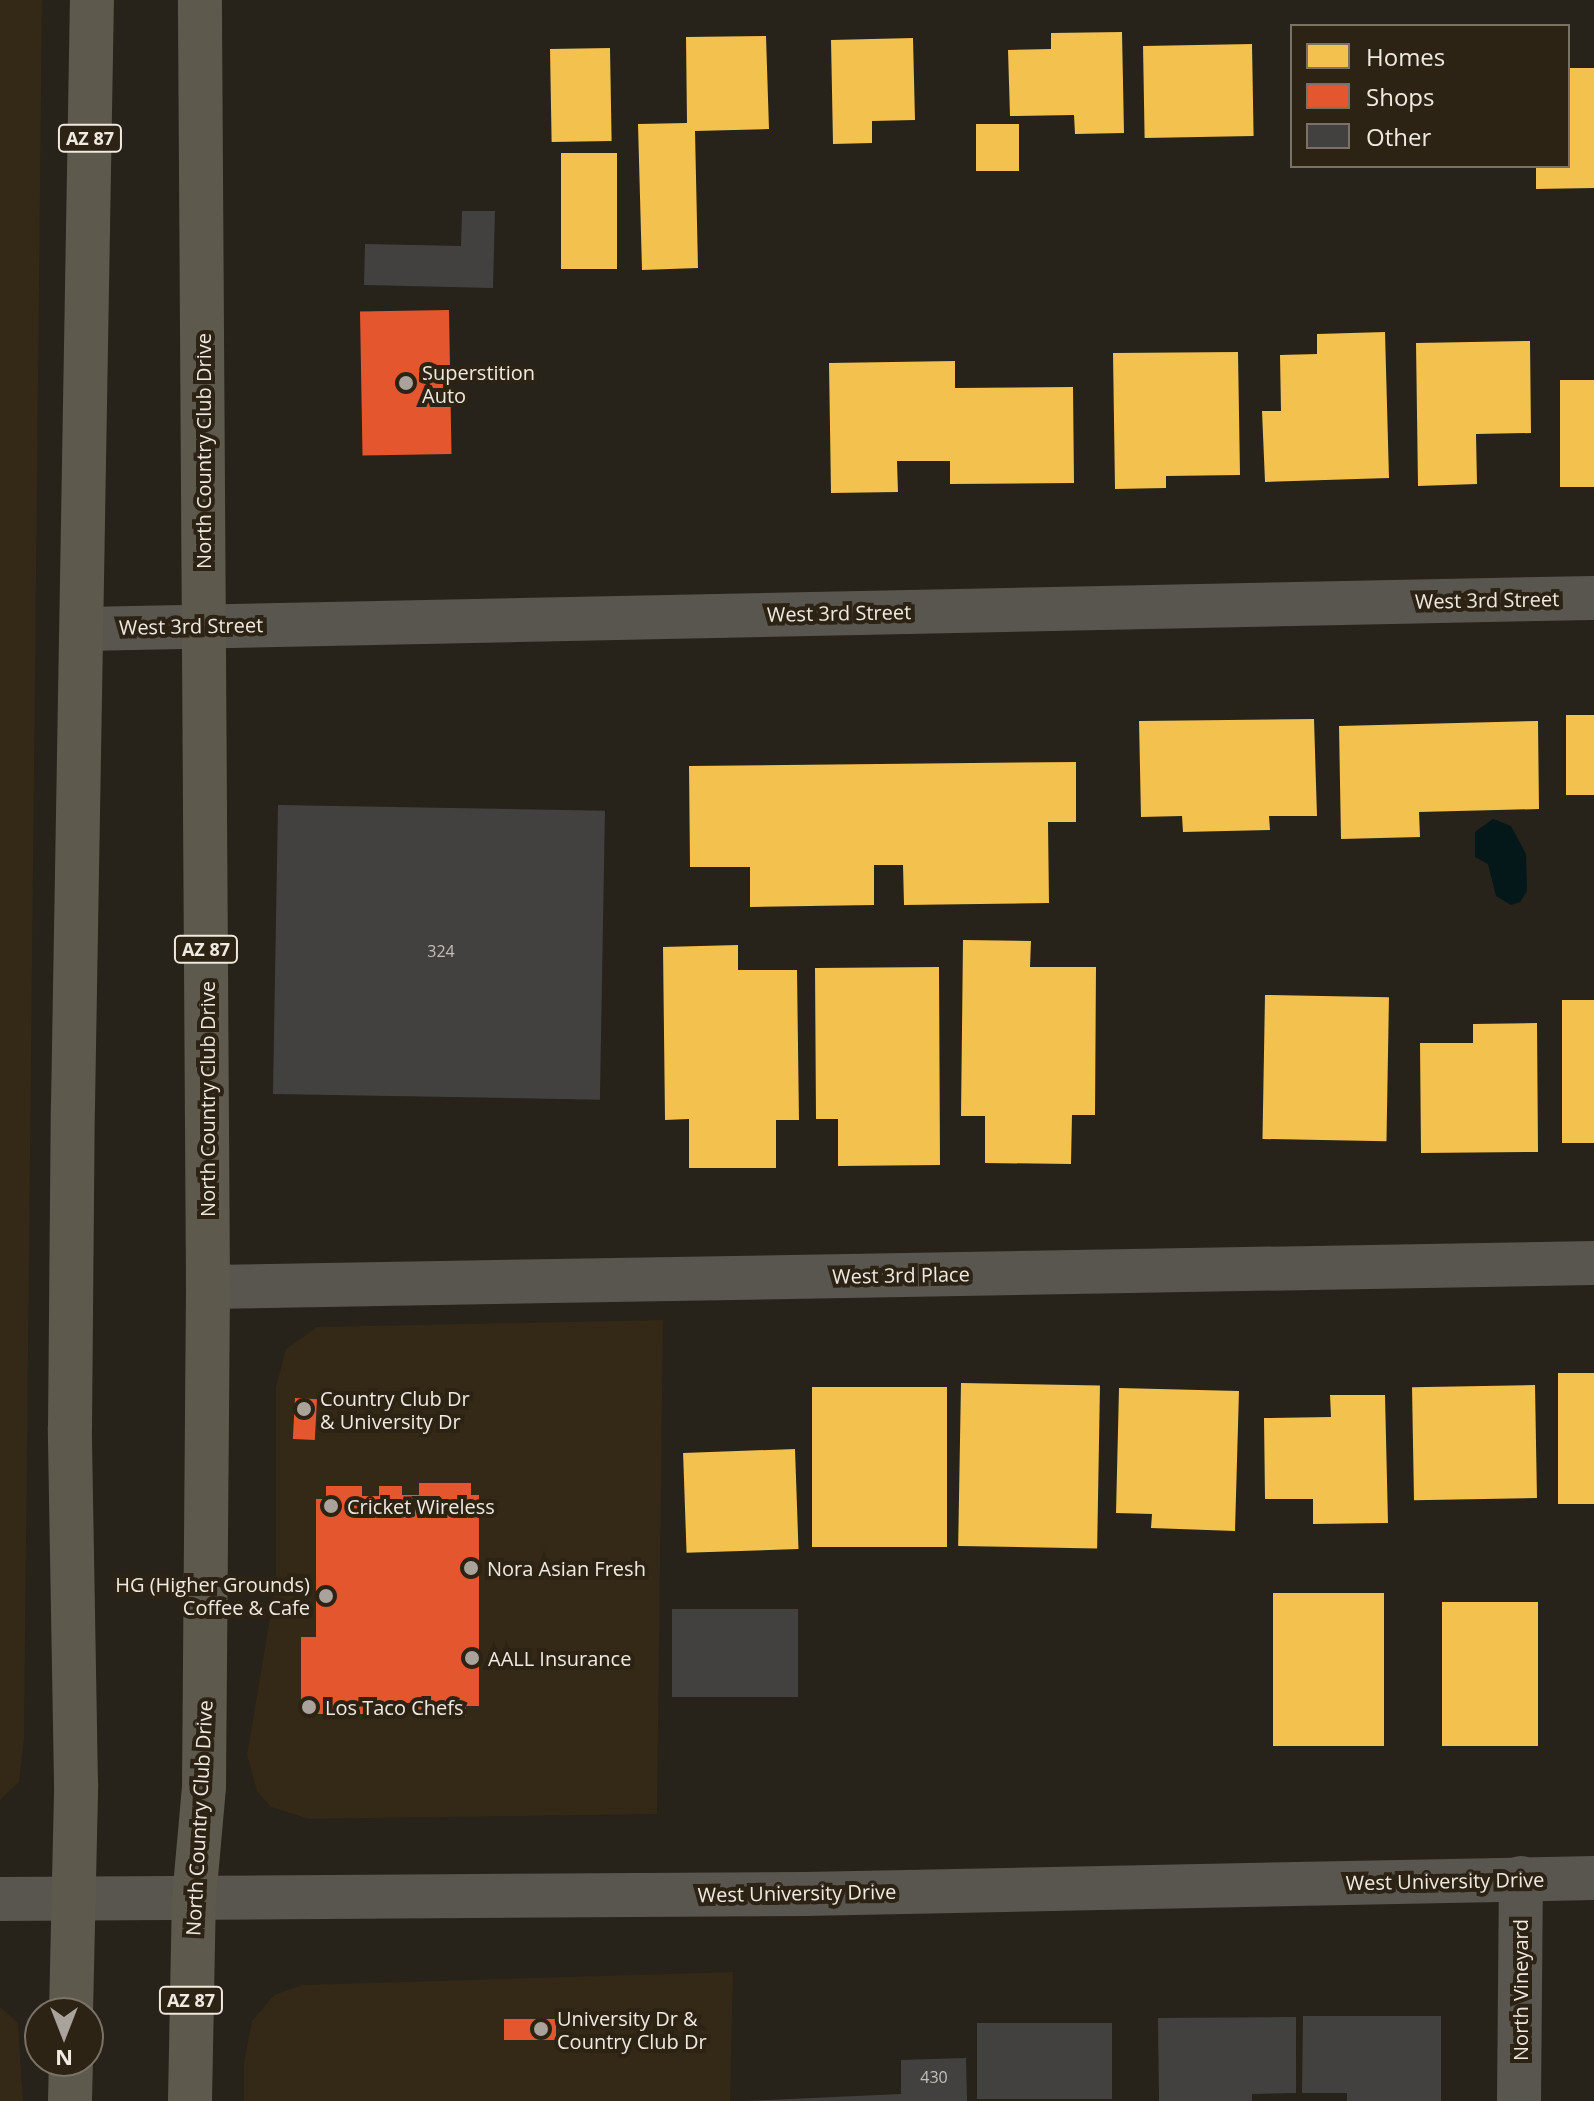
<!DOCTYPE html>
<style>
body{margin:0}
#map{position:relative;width:1594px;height:2101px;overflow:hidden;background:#27221a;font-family:"Open Sans",sans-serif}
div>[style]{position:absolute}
.built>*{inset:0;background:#342816}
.water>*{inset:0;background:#041719}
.homes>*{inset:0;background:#f2c14e;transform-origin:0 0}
.shops>*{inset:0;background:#e4572e;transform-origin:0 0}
.building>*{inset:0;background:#424140;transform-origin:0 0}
.street>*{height:44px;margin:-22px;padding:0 22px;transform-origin:22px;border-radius:22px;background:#59554f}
.secondary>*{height:44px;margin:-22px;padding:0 22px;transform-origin:22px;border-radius:22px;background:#59554f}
.primary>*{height:44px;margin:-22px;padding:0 22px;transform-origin:22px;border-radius:22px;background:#5e594d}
.dots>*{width:22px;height:22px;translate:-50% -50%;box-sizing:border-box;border:4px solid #2c2315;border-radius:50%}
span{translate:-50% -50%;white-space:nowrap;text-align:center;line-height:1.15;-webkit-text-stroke:8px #2c2315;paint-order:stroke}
.number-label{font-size:16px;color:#c4bfb8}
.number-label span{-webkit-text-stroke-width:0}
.shield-label span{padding:2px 6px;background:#2c2315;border:2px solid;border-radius:6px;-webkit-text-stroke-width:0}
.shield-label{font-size:18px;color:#efe9e0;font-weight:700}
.poi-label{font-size:20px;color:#efe9e0}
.left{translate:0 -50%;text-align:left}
.right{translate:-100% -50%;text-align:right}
.street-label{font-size:20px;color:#efe9e0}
.legend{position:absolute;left:1290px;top:24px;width:280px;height:144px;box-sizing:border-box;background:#2c2315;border:2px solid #7a7266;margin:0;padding:10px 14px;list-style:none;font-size:24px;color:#efe9e0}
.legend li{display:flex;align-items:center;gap:16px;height:40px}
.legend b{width:40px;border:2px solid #7a7266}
.north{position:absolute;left:24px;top:1997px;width:80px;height:80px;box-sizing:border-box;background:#2c2315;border:2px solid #7a7266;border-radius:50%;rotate:180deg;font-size:22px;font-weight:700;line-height:32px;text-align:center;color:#efe9e0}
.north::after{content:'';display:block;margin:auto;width:28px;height:36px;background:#a9a39b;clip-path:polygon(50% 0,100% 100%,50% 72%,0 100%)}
</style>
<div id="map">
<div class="built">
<div style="clip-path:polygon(0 0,42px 0,24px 1739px,19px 1782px,0 1800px)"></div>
<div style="clip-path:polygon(663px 1320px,657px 1814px,309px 1819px,271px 1807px,257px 1791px,247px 1755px,276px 1582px,276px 1387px,286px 1349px,317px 1327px)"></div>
<div style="clip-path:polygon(733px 1972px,730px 2101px,244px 2101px,244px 2062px,252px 2021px,274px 1995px,302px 1985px)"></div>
<div style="clip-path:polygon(0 2007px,18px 2023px,23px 2101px,0 2101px)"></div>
</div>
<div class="water">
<div style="clip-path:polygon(1493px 819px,1511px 826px,1526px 854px,1527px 891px,1520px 902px,1511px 905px,1496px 896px,1488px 864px,1475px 857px,1475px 832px)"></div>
</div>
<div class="homes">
<div style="clip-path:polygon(1122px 32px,1124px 133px,1075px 134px,1074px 115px,1010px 116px,1008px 50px,1051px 49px,1051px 33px)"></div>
<div style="clip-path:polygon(766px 36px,769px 129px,695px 131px,698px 268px,642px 270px,638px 124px,687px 123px,686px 37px)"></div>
<div style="clip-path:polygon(913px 38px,915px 120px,872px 121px,872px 143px,833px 144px,831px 40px)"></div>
<div style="left:1252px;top:44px;width:92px;height:109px;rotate:89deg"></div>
<div style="left:610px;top:48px;width:93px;height:60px;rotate:89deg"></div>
<div style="clip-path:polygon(1568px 68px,1594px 68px,1594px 188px,1536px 189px,1536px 166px,1568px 166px)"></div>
<div style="left:976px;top:124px;width:43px;height:47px"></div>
<div style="left:561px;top:153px;width:56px;height:116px"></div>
<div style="clip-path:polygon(1385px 332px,1389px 478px,1265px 482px,1262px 411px,1281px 411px,1280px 355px,1317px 354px,1317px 334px)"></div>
<div style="clip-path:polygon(1530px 341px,1531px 433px,1476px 434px,1477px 484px,1418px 486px,1416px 343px)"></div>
<div style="clip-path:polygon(1238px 352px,1240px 475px,1166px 476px,1166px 488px,1115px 489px,1113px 353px)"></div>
<div style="clip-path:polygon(955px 361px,955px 388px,1073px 387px,1074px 483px,950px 484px,950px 461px,897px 461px,898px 492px,831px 493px,829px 363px)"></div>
<div style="left:1594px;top:380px;width:107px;height:34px;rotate:90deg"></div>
<div style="left:1594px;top:715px;width:80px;height:28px;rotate:90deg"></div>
<div style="clip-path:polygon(1314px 719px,1317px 816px,1269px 816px,1270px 830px,1183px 832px,1182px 816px,1141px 817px,1139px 721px)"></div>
<div style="clip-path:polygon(1538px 721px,1539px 809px,1419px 812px,1420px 837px,1341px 839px,1339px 726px)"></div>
<div style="clip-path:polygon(1076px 762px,1076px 822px,1048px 822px,1049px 903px,904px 905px,903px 865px,874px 865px,874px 905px,750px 907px,750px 867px,690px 867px,689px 766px)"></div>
<div style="clip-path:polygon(963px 940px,1031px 941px,1030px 967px,1096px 967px,1095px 1115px,1072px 1115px,1071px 1164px,985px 1163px,985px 1116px,961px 1116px)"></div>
<div style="clip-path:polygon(738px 945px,738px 970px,797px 970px,799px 1120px,776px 1120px,776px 1168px,689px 1168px,689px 1119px,665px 1120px,663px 947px)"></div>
<div style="clip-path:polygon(939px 967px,940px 1165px,838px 1166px,838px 1119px,816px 1119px,815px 968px)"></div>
<div style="left:1265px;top:995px;width:124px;height:144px;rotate:1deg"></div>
<div style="left:1594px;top:1000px;width:143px;height:32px;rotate:90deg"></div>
<div style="clip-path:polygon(1537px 1023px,1538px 1152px,1421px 1153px,1420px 1043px,1473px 1043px,1473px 1024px)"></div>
<div style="left:1558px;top:1373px;width:36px;height:131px"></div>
<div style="left:961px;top:1383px;width:139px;height:163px;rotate:1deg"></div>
<div style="left:1535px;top:1385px;width:113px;height:123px;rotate:89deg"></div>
<div style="left:812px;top:1387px;width:135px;height:160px"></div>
<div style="clip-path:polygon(1119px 1388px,1239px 1391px,1235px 1531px,1151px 1528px,1152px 1514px,1116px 1513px)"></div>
<div style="clip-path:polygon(1330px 1395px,1385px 1395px,1388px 1523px,1313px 1524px,1313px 1499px,1265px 1499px,1264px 1418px,1331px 1417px)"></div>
<div style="left:795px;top:1449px;width:100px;height:112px;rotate:88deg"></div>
<div style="left:1384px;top:1593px;width:153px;height:111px;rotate:90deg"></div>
<div style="left:1538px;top:1602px;width:144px;height:96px;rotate:90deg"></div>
</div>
<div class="shops">
<div style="left:449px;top:310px;width:144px;height:89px;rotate:89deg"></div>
<div style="left:295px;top:1398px;width:22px;height:41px;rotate:3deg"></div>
<div style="clip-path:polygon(419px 1483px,471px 1483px,471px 1495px,479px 1495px,479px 1706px,466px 1706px,466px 1716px,415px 1716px,415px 1703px,379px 1703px,379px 1714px,301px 1714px,301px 1637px,316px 1637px,316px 1499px,326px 1499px,326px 1486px,362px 1486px,362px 1496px,379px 1496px,379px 1486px,402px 1486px,402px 1495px,419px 1495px)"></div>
<div style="left:556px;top:2019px;width:21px;height:52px;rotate:90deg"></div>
</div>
<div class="building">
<div style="clip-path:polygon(462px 211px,495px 211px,493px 288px,364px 285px,365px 244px,461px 246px)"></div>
<div style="left:278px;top:805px;width:327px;height:289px;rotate:1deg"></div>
<div style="left:672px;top:1609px;width:126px;height:88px"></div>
<div style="clip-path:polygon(1303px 2016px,1441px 2016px,1441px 2101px,1347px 2101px,1347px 2093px,1302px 2093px)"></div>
<div style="clip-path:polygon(1296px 2017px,1296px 2093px,1252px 2094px,1252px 2101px,1159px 2101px,1158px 2018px)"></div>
<div style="left:977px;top:2023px;width:135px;height:76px"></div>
<div style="clip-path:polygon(966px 2058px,967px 2101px,745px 2101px,901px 2094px,901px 2060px)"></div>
</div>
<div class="street">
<div style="left:84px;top:629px;width:1510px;rotate:-1.18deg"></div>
<div style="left:208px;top:1287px;width:1386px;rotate:-0.99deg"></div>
<div style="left:1519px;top:2101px;width:223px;rotate:-89.5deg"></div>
</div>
<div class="secondary">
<div style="left:0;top:1899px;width:805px;rotate:-0.36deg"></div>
<div style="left:805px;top:1894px;width:789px;rotate:-1.16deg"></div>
</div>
<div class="primary">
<div style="left:71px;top:2013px;width:229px;rotate:-88.7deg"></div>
<div style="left:76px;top:1784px;width:356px;rotate:-91deg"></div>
<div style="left:70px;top:1428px;width:322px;rotate:-89.5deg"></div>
<div style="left:73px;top:1106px;width:1106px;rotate:-89.02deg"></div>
<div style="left:70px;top:2101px;width:40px;rotate:-88.6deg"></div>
<div style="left:190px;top:2101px;width:202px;rotate:-88.9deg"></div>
<div style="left:194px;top:1899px;width:112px;rotate:-84.9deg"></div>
<div style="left:204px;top:1787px;width:500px;rotate:-89.54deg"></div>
<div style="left:208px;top:1287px;width:1287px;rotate:-90.36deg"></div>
</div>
<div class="dots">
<div style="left:406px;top:383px;background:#a9a39b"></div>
<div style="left:304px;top:1409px;background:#a9a39b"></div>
<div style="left:331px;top:1506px;background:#a9a39b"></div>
<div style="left:471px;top:1568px;background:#a9a39b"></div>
<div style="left:326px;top:1596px;background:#a9a39b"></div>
<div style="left:472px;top:1658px;background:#a9a39b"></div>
<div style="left:309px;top:1707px;background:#a9a39b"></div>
<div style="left:541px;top:2029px;background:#a9a39b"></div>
</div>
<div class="number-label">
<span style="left:441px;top:951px">324</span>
<span style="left:934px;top:2077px">430</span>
</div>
<div class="shield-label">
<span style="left:90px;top:138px">AZ 87</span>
<span style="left:206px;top:949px">AZ 87</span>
<span style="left:191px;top:2000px">AZ 87</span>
</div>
<div class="poi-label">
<span class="left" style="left:422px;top:384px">Superstition<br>Auto</span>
<span class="left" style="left:320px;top:1410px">Country Club Dr<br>&amp; University Dr</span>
<span class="left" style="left:347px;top:1506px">Cricket Wireless</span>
<span class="left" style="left:487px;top:1568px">Nora Asian Fresh</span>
<span class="right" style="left:310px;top:1596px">HG (Higher Grounds)<br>Coffee &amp; Cafe</span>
<span class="left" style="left:488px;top:1658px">AALL Insurance</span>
<span class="left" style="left:325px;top:1707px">Los Taco Chefs</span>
<span class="left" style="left:557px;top:2030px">University Dr &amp;<br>Country Club Dr</span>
</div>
<div class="street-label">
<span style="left:203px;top:451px;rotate:-90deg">North Country Club Drive</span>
<span style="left:1487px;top:600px;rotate:-1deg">West 3rd Street</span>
<span style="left:839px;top:613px;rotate:-1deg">West 3rd Street</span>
<span style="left:191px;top:626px;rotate:-1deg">West 3rd Street</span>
<span style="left:207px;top:1099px;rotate:-90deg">North Country Club Drive</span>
<span style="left:901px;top:1275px;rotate:-1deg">West 3rd Place</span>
<span style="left:199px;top:1818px;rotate:-87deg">North Country Club Drive</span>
<span style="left:1445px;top:1881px;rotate:-1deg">West University Drive</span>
<span style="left:797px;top:1893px;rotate:-1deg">West University Drive</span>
<span style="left:1520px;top:1990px;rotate:-90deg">North Vineyard</span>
</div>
<ul class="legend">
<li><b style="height:22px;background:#f2c14e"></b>Homes</li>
<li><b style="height:22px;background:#e4572e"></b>Shops</li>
<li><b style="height:22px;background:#424140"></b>Other</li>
</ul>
<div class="north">N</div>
</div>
